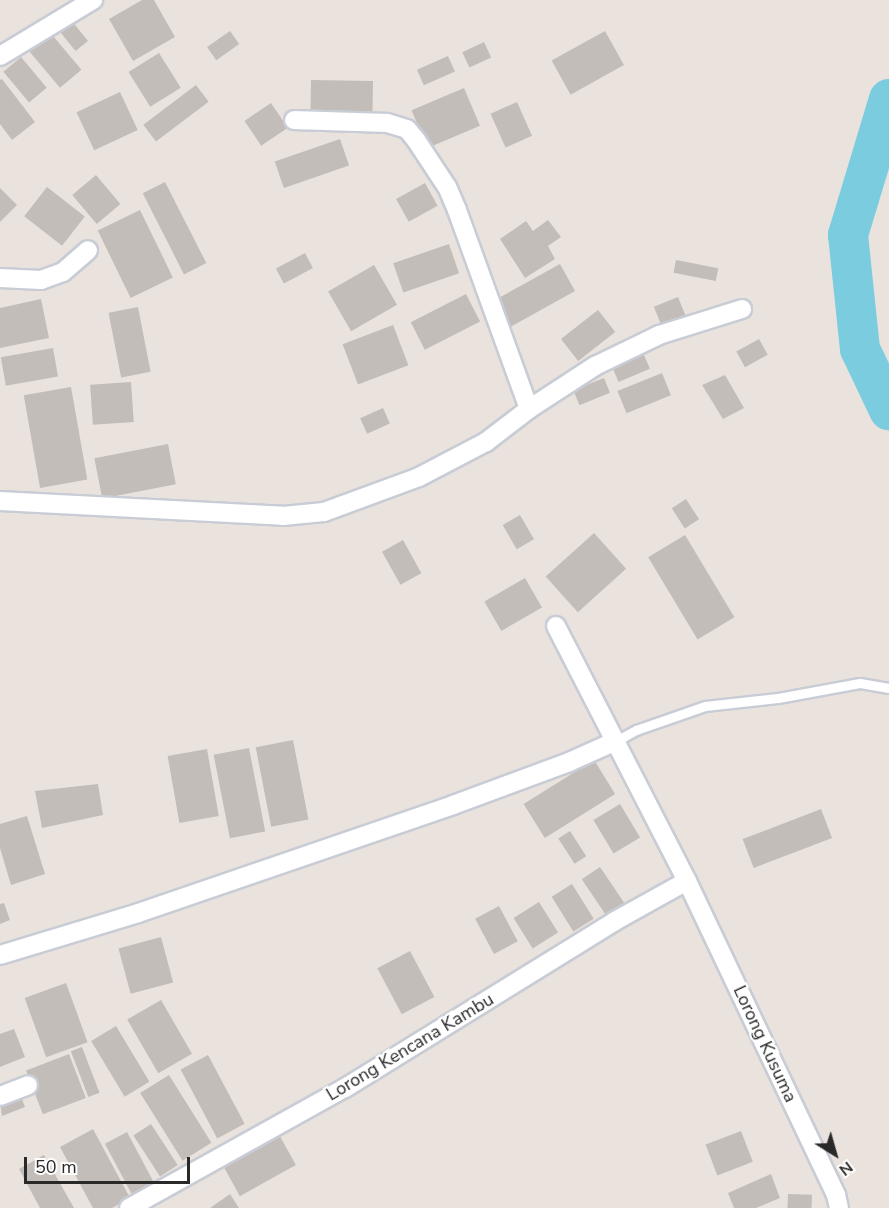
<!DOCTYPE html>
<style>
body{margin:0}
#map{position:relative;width:889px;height:1208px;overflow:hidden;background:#eae3dd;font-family:"Nunito Sans",sans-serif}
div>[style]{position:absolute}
.river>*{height:40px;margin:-20px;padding:0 20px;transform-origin:20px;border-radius:20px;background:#7cccdf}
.building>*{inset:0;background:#c2bdb9;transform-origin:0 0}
.roads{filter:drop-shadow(2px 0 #c8ccd5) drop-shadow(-2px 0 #c8ccd5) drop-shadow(0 2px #c8ccd5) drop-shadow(0 -2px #c8ccd5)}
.service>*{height:9px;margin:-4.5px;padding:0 4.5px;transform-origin:4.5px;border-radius:4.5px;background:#fff}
.minor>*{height:18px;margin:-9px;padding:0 9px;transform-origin:9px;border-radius:9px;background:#fff}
span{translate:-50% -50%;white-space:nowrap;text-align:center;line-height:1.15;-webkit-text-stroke:4.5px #fff;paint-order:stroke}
.street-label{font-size:18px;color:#292929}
.north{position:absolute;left:805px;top:1124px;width:60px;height:60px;-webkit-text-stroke:4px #fff;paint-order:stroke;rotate:143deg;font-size:16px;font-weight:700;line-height:24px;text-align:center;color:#292929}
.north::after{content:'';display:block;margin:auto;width:21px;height:27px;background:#292929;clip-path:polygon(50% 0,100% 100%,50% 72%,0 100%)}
.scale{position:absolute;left:24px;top:1157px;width:166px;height:27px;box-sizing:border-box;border:3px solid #292929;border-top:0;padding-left:8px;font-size:18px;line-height:21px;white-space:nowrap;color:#292929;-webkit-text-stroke:4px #fff;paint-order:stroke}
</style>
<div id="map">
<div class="river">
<div style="left:889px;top:99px;width:142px;rotate:106.8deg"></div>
<div style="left:848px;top:235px;width:115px;rotate:84deg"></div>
<div style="left:860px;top:349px;width:68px;rotate:64.6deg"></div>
</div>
<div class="building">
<div style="clip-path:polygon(142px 0,154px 0,175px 37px,133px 61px,109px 19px)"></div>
<div style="left:71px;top:20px;width:27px;height:16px;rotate:51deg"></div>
<div style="left:48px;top:30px;width:52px;height:28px;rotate:50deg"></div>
<div style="left:230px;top:31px;width:16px;height:28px;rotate:55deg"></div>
<div style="left:605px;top:31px;width:39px;height:61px;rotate:61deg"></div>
<div style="left:484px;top:42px;width:17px;height:24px;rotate:65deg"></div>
<div style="left:159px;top:53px;width:41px;height:36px;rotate:58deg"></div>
<div style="left:448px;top:56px;width:17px;height:34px;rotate:66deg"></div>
<div style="left:21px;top:57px;width:40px;height:23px;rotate:50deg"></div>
<div style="clip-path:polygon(2px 79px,35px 122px,12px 140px,0 124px,0 80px)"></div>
<div style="left:311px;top:80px;width:62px;height:33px;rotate:1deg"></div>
<div style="left:196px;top:85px;width:21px;height:66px;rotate:53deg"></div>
<div style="left:464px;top:88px;width:41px;height:57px;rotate:67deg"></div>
<div style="left:120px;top:92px;width:42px;height:48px;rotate:65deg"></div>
<div style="left:517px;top:102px;width:37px;height:29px;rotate:66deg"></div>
<div style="left:271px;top:103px;width:30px;height:32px;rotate:56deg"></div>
<div style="left:340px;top:139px;width:28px;height:69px;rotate:71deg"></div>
<div style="left:96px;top:175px;width:38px;height:31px;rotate:50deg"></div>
<div style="left:165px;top:182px;width:91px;height:25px;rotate:63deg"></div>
<div style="left:425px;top:183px;width:26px;height:33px;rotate:61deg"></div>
<div style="left:47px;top:187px;width:48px;height:37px;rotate:38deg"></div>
<div style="clip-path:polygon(0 188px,17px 205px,0 222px)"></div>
<div style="left:140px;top:210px;width:75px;height:47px;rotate:64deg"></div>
<div style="clip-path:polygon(548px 220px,561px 237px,548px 246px,555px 259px,525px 278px,500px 239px,526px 221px,533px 231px)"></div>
<div style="left:449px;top:244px;width:31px;height:59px;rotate:71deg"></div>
<div style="left:305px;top:253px;width:17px;height:33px;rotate:62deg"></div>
<div style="left:676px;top:260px;width:43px;height:13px;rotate:11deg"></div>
<div style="left:560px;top:264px;width:31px;height:73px;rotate:61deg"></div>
<div style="left:374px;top:265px;width:46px;height:53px;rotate:60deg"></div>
<div style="left:466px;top:294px;width:31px;height:62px;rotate:63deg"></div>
<div style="left:678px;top:297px;width:22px;height:26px;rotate:68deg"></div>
<div style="clip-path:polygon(41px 299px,49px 338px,0 348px,0 308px)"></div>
<div style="left:138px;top:307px;width:66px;height:30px;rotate:79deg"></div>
<div style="left:598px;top:310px;width:28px;height:47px;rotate:52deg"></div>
<div style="left:393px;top:325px;width:43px;height:54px;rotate:69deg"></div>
<div style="left:759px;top:339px;width:18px;height:26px;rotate:61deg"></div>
<div style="left:53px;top:348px;width:29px;height:53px;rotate:80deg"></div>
<div style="left:644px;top:355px;width:15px;height:34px;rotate:67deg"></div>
<div style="left:662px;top:373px;width:24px;height:48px;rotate:68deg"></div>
<div style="clip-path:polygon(725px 375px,744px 408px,723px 419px,702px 385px)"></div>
<div style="left:604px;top:378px;width:16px;height:33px;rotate:68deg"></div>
<div style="left:131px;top:382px;width:40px;height:41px;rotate:86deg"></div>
<div style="left:71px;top:387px;width:94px;height:48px;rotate:80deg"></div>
<div style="left:383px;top:408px;width:17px;height:25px;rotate:66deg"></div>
<div style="left:168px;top:444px;width:41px;height:75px;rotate:79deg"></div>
<div style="left:686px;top:499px;width:24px;height:17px;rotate:57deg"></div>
<div style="left:520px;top:515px;width:28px;height:20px;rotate:60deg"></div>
<div style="left:594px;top:533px;width:48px;height:65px;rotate:48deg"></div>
<div style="left:685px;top:535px;width:96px;height:43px;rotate:59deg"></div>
<div style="left:403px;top:540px;width:38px;height:24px;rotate:61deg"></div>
<div style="left:525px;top:578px;width:34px;height:47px;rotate:60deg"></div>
<div style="left:293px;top:740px;width:81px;height:38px;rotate:79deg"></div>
<div style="left:249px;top:748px;width:85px;height:36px;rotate:79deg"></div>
<div style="left:207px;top:749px;width:68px;height:40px;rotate:80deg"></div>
<div style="left:594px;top:760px;width:40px;height:83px;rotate:58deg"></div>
<div style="clip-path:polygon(98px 784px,103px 815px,42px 828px,35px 791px)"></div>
<div style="left:620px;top:804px;width:39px;height:31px;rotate:59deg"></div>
<div style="left:821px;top:809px;width:31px;height:84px;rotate:69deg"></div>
<div style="clip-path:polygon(27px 816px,45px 874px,11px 885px,0 848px,0 824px)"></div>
<div style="left:570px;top:831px;width:30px;height:14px;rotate:57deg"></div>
<div style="left:600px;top:867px;width:45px;height:22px;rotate:56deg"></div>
<div style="left:572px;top:884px;width:41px;height:24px;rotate:58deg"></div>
<div style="left:539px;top:902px;width:36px;height:30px;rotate:58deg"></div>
<div style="clip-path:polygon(4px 903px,10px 920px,0 924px,0 904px)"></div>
<div style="left:499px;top:906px;width:40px;height:27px;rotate:62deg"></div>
<div style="left:161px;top:937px;width:47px;height:44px;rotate:75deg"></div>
<div style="left:410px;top:951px;width:52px;height:37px;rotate:62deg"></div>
<div style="left:66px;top:983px;width:63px;height:44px;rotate:70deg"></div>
<div style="left:161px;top:1000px;width:62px;height:39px;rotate:60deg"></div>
<div style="left:116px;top:1026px;width:65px;height:29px;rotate:59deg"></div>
<div style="clip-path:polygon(14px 1029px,25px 1057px,0 1067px,0 1034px)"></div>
<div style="left:82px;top:1047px;width:49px;height:12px;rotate:69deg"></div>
<div style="left:69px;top:1054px;width:47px;height:46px;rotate:69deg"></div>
<div style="left:208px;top:1055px;width:78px;height:31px;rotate:62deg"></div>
<div style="left:169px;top:1075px;width:80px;height:34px;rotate:58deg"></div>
<div style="clip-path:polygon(20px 1094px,25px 1107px,2px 1116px,0 1102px)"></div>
<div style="left:151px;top:1124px;width:49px;height:21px;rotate:57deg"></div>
<div style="clip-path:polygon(93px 1129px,130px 1198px,112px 1208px,93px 1208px,60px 1147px)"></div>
<div style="left:277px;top:1131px;width:39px;height:64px;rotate:61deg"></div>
<div style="left:741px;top:1131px;width:33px;height:38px;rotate:69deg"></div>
<div style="left:127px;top:1132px;width:57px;height:25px;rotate:62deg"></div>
<div style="clip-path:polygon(44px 1155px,74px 1208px,40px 1208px,19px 1169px)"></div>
<div style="clip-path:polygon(771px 1174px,780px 1198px,756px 1208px,734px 1208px,728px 1193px)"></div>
<div style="clip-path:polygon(230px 1194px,239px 1208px,210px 1208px)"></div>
<div style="left:788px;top:1194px;width:24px;height:14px;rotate:2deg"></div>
</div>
<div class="roads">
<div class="service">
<div style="left:616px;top:741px;width:23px;rotate:-29deg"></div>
<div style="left:636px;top:730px;width:73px;rotate:-19.2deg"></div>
<div style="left:705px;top:706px;width:73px;rotate:-6.3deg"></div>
<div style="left:778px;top:698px;width:83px;rotate:-10.4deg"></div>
<div style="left:860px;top:683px;width:29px;rotate:10deg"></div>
</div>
<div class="minor">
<div style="left:0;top:56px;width:109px;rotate:-31.1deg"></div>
<div style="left:0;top:278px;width:41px;rotate:2.8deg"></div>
<div style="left:41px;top:280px;width:23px;rotate:-20deg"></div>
<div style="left:63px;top:272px;width:33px;rotate:-41deg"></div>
<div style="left:529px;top:409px;width:79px;rotate:-33.1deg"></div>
<div style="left:595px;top:366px;width:71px;rotate:-25.8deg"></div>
<div style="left:659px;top:335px;width:87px;rotate:-17.4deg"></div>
<div style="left:0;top:501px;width:283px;rotate:3deg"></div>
<div style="left:283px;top:516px;width:41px;rotate:-5.6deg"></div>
<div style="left:324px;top:512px;width:101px;rotate:-20.2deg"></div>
<div style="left:419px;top:477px;width:76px;rotate:-27.6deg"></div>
<div style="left:486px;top:442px;width:54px;rotate:-37.5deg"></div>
<div style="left:529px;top:409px;width:212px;rotate:-109.9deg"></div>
<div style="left:457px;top:210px;width:25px;rotate:-113deg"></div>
<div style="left:447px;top:187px;width:56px;rotate:-123.4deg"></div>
<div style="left:416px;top:140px;width:14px;rotate:-129deg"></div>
<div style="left:407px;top:129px;width:21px;rotate:-163deg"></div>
<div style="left:387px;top:123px;width:93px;rotate:-178.2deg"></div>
<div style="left:556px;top:626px;width:287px;rotate:62.8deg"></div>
<div style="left:687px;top:881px;width:348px;rotate:64.6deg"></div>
<div style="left:836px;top:1195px;width:13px;rotate:77deg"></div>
<div style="left:0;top:955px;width:144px;rotate:-16.9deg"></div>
<div style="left:138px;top:913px;width:333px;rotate:-18.9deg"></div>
<div style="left:453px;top:805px;width:124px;rotate:-20.3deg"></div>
<div style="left:569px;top:762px;width:51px;rotate:-24.1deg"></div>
<div style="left:0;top:1096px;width:30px;rotate:-21deg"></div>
<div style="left:129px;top:1208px;width:247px;rotate:-29.1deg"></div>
<div style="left:345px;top:1088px;width:317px;rotate:-31.7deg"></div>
<div style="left:615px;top:921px;width:82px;rotate:-29.1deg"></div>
</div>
</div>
<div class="street-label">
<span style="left:765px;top:1044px;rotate:65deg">Lorong Kusuma</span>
<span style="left:410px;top:1047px;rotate:-31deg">Lorong Kencana Kambu</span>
</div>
<div class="north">N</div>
<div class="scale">50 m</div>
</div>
